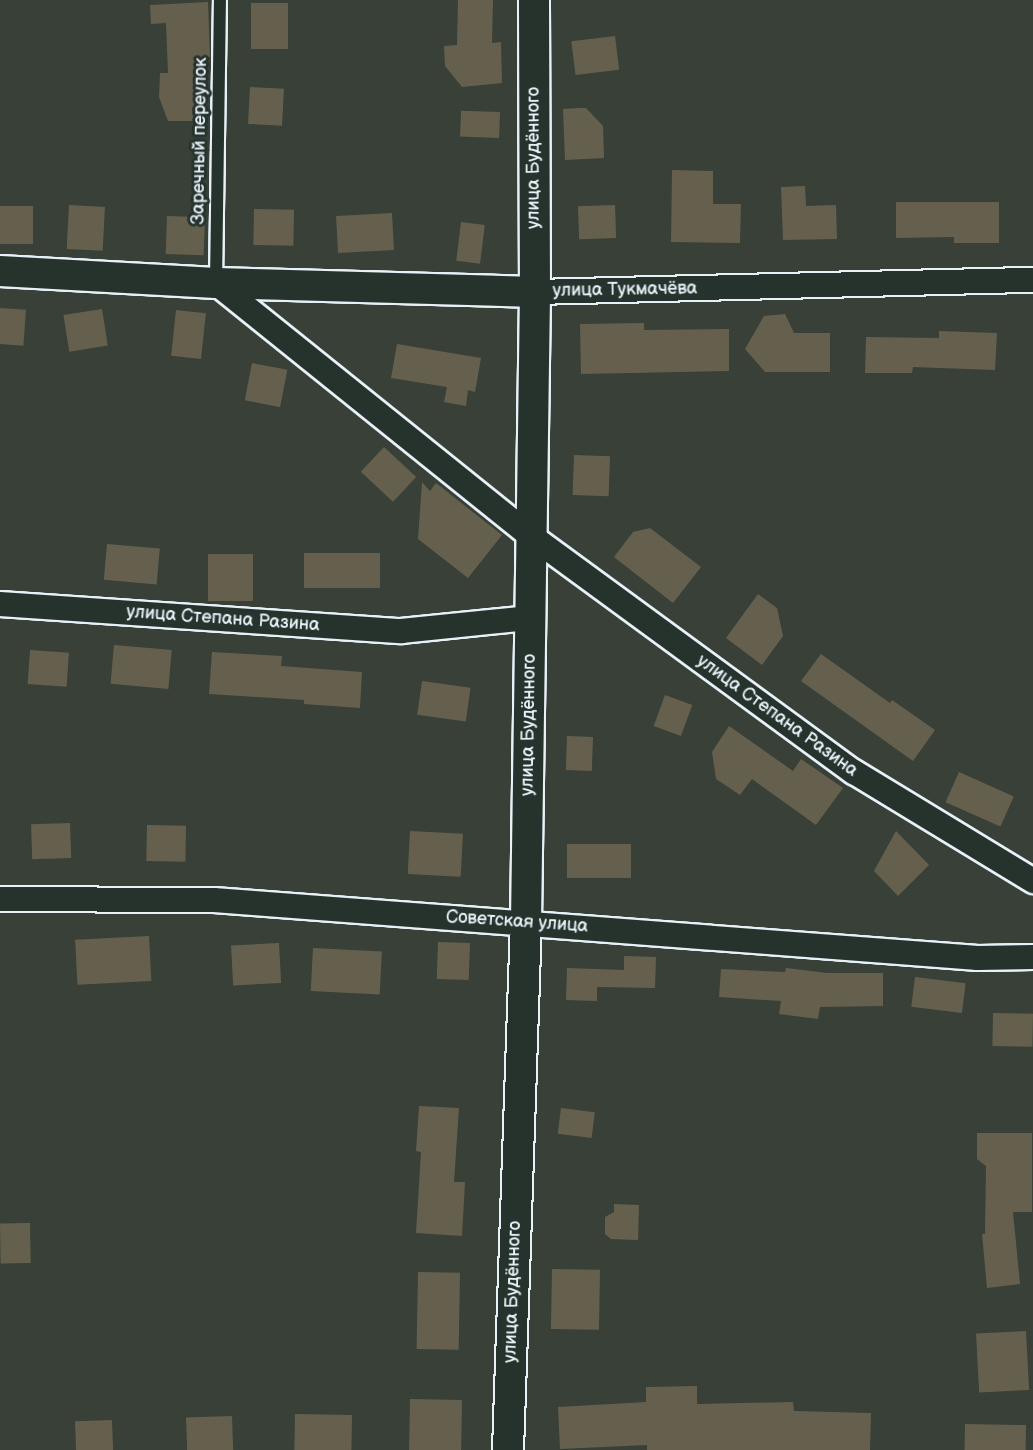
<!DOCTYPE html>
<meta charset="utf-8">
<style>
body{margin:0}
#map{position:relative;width:1033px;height:1450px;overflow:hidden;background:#394037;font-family:"Balsamiq Sans",sans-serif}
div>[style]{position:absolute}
.building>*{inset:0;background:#65604e;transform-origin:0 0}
.roads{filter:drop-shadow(2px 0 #e8f1f8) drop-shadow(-2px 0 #e8f1f8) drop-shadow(0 2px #e8f1f8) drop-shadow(0 -2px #e8f1f8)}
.service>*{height:12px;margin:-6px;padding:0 6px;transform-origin:6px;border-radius:6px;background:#26332d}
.minor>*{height:24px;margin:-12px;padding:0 12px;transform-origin:12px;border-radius:12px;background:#26332d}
.tertiary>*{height:30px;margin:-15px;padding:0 15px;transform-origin:15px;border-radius:15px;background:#26332d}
span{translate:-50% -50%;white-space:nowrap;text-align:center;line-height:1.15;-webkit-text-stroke:6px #26332d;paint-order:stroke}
.street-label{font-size:18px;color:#e8f1f8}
</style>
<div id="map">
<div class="building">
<div style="clip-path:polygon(458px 0,493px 0,492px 43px,501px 42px,502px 83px,462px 87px,445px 66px,444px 46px,457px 45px)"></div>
<div style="clip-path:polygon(208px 2px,210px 57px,207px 57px,206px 121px,168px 121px,159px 97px,160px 73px,168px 73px,166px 23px,151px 24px,150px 5px)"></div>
<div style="left:251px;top:3px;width:37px;height:46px"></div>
<div style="left:615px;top:36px;width:34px;height:44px;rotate:83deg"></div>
<div style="left:250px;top:87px;width:34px;height:37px;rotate:3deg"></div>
<div style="clip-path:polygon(578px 108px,586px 108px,603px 126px,604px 158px,565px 160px,563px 109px)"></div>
<div style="left:500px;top:112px;width:26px;height:39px;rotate:92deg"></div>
<div style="clip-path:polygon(672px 170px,713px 171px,713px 204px,741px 204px,740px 243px,671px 242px)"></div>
<div style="clip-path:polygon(805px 186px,806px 206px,836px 205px,837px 239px,783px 240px,781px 187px)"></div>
<div style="clip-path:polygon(896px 202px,999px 202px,999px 243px,954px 243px,954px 237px,896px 238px)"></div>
<div style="left:69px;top:205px;width:36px;height:44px;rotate:3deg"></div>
<div style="left:615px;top:205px;width:33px;height:37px;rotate:88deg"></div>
<div style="left:0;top:206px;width:33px;height:38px"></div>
<div style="left:254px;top:209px;width:40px;height:36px;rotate:1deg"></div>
<div style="left:392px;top:213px;width:37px;height:56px;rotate:87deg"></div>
<div style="left:167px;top:216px;width:38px;height:38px;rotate:2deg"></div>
<div style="left:461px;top:222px;width:24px;height:39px;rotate:7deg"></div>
<div style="left:0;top:308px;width:26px;height:36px;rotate:4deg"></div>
<div style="left:102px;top:309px;width:37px;height:39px;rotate:81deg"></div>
<div style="left:176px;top:310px;width:30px;height:46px;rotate:6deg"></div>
<div style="clip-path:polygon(785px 314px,794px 333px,830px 333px,830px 372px,765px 372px,745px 349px,764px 316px)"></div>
<div style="clip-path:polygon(644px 323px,644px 330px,729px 329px,729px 371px,581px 374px,580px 324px)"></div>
<div style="clip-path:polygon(939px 331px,997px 333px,995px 370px,913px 367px,912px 373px,865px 373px,866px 337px,939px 338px)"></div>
<div style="clip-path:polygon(397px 344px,481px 358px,475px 392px,468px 390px,466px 406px,444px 402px,447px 387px,391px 378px)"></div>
<div style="left:252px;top:363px;width:36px;height:38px;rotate:11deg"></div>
<div style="left:384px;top:447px;width:44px;height:34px;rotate:43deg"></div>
<div style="left:574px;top:455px;width:36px;height:40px;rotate:2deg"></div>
<div style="clip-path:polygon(422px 482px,430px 491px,436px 483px,502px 535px,468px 578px,418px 539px)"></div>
<div style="clip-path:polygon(650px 528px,701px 567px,673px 603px,614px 557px,633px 532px)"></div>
<div style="left:107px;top:544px;width:53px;height:36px;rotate:5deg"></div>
<div style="left:304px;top:553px;width:76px;height:35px"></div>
<div style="left:253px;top:554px;width:47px;height:45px;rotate:90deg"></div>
<div style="clip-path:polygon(758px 594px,777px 608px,783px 636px,762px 665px,726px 638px)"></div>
<div style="left:114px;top:645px;width:58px;height:39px;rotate:5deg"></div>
<div style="left:30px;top:650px;width:39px;height:34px;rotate:4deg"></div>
<div style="clip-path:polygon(212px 652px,282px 656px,281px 666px,362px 672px,360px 708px,304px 704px,304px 700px,209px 694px)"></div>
<div style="clip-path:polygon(821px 654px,890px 703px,892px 700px,935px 730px,913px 761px,801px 681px)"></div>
<div style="left:422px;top:681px;width:49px;height:34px;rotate:8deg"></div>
<div style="left:665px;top:695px;width:29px;height:33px;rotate:20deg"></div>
<div style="clip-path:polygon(729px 726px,793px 771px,801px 759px,843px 788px,816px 825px,752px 779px,740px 795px,716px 779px,712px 752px)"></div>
<div style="left:567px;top:736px;width:26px;height:34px;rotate:2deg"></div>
<div style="left:959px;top:772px;width:60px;height:33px;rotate:24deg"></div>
<div style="left:70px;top:823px;width:35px;height:39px;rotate:88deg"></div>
<div style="left:147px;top:825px;width:39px;height:36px;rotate:1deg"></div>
<div style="left:410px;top:831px;width:53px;height:43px;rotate:3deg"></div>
<div style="clip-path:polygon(896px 831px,929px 865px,898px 896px,874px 871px)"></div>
<div style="left:567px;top:844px;width:64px;height:34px"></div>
<div style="left:149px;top:936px;width:45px;height:74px;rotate:87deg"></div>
<div style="left:438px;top:942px;width:32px;height:37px;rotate:2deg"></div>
<div style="left:279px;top:943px;width:40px;height:48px;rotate:87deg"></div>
<div style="left:313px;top:948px;width:69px;height:43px;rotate:3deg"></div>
<div style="clip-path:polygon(624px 956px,656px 957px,655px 988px,597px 987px,597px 1001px,566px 1000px,567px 968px,624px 970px)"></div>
<div style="clip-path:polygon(786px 968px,827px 973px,883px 973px,883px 1006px,820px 1007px,818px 1019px,779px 1014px,781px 1001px,719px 997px,721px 969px,785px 972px)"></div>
<div style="left:915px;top:977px;width:51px;height:30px;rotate:7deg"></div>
<div style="left:993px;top:1013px;width:40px;height:33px;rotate:1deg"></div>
<div style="clip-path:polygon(419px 1106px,459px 1108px,454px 1182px,465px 1182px,462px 1236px,416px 1233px,421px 1152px,416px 1151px)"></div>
<div style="left:561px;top:1108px;width:34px;height:26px;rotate:7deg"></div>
<div style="clip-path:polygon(977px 1133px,1032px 1133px,1032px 1212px,1013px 1212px,1020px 1284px,987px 1288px,982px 1234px,985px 1234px,986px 1166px,977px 1159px)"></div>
<div style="clip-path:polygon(614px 1204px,639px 1205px,638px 1240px,611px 1239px,605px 1234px,605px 1217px,614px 1212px)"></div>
<div style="left:30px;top:1223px;width:40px;height:30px;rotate:89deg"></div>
<div style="left:552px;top:1269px;width:48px;height:60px;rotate:1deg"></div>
<div style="left:418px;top:1272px;width:42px;height:77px;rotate:1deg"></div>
<div style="left:1026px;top:1331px;width:59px;height:50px;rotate:87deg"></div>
<div style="clip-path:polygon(697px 1386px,697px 1404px,793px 1402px,794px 1411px,871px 1413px,870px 1450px,647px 1450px,647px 1445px,560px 1449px,558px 1407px,646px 1402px,646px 1387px)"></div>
<div style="left:410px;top:1399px;width:52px;height:51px;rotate:1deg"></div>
<div style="left:295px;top:1414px;width:57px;height:36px;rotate:1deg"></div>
<div style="left:232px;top:1416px;width:34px;height:46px;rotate:88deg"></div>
<div style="left:112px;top:1420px;width:30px;height:37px;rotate:88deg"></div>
<div style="left:965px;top:1424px;width:61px;height:26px;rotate:1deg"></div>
</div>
<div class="roads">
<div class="service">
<div style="left:216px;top:283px;width:283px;rotate:-89.2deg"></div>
</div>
<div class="minor">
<div style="left:216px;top:283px;width:404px;rotate:38.8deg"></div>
<div style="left:531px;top:536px;width:400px;rotate:36.2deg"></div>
<div style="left:854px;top:772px;width:210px;rotate:31.3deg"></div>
<div style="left:535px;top:292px;width:498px;rotate:-1.4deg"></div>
<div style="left:0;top:604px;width:402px;rotate:3.9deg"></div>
<div style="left:401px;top:631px;width:130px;rotate:-5.8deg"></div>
<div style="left:0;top:899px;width:214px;rotate:0.3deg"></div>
<div style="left:214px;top:900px;width:766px;rotate:4.34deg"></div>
<div style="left:978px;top:958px;width:55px;rotate:-1deg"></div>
</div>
<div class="tertiary">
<div style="left:0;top:271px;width:216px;rotate:3.2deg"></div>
<div style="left:216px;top:283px;width:319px;rotate:1.6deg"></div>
<div style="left:508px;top:1450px;width:528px;rotate:-88.05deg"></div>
<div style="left:526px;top:922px;width:630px;rotate:-89.18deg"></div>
<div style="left:535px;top:292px;width:292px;rotate:-90.2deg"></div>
</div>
</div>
<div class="street-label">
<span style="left:200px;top:141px;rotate:-89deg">Заречный переулок</span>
<span style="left:534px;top:158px;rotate:-90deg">улица Будённого</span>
<span style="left:625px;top:290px;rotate:-1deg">улица Тукмачёва</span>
<span style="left:223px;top:619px;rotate:4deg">улица Степана Разина</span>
<span style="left:777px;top:716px;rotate:36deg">улица Степана Разина</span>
<span style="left:529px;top:725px;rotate:-89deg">улица Будённого</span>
<span style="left:517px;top:922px;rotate:4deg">Советская улица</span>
<span style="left:513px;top:1292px;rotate:-88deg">улица Будённого</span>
</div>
</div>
